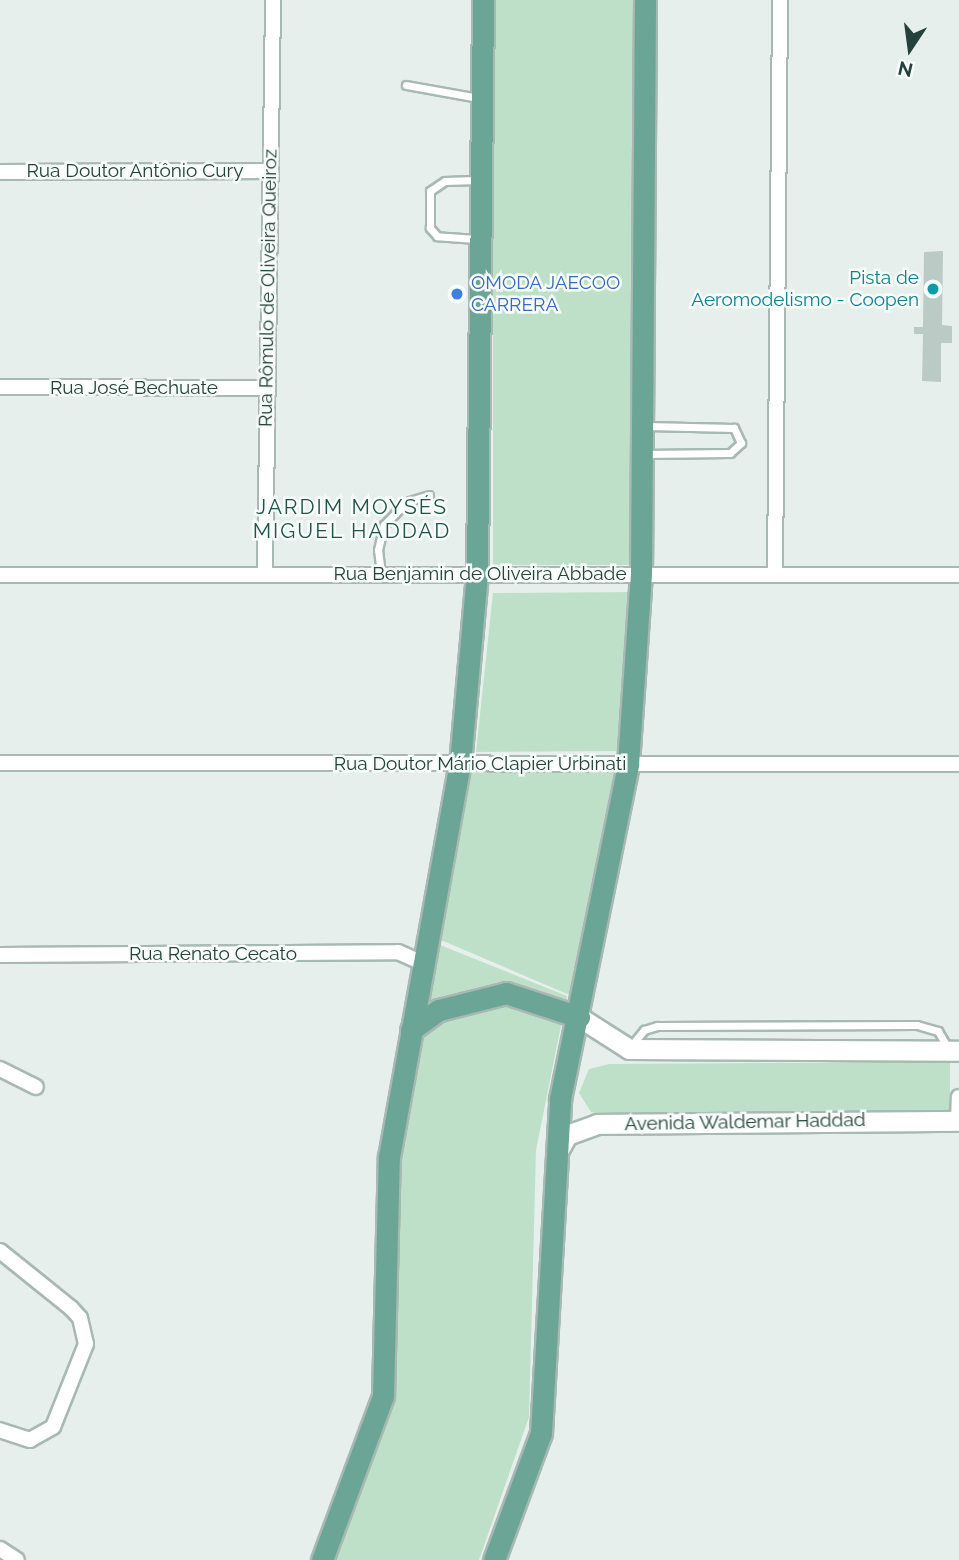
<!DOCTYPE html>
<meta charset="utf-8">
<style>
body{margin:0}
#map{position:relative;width:959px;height:1560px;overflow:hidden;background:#e6efeb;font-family:Raleway,sans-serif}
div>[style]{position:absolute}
.green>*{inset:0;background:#bfe0c8;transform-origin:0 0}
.building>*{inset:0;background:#bbcac4}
.roads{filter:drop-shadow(2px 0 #a8b8b2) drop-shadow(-2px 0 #a8b8b2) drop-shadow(0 2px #a8b8b2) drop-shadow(0 -2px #a8b8b2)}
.service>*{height:7px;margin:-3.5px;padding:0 3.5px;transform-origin:3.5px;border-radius:3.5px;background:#fff}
.minor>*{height:14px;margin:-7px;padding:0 7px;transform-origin:7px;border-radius:7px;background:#fff}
.secondary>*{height:19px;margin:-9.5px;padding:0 9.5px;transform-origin:9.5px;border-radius:9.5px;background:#fff}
.primary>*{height:21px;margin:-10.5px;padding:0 10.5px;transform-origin:10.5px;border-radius:10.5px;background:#6aa596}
.dots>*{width:19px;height:19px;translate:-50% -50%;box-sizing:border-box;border:4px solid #f7fbf9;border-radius:50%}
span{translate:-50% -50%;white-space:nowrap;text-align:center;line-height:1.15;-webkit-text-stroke:5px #f7fbf9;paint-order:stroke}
.street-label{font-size:19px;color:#24423a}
.culture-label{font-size:19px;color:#0d838f}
.right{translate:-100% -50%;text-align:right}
.shop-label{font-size:19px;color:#366cbe}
.left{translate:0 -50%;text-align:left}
.neighbourhood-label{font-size:21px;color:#1f5548;letter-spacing:2px}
.north{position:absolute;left:875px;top:14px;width:70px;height:70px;-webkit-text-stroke:5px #f7fbf9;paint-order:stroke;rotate:193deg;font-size:19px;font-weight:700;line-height:28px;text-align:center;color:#24423a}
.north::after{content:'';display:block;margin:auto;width:24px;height:32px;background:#24423a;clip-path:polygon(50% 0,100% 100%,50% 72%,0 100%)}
</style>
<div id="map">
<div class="green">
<div style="left:493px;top:0;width:140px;height:565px"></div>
<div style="clip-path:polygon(629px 592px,620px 751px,476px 752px,493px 593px)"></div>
<div style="clip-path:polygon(620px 768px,572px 996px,441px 940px,472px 771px)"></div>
<div style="clip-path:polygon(435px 943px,567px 996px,536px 1150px,529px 1417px,479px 1560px,332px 1560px,387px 1406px,396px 1177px)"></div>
<div style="clip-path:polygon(950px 1062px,950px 1110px,620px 1116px,591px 1112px,579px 1093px,589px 1069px,609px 1064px)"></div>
</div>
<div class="building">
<div style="clip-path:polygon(943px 251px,942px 325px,952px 326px,952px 343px,941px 343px,941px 382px,922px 381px,923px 334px,914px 334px,914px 327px,923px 327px,924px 252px)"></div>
</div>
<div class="roads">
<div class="service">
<div style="left:406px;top:85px;width:73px;rotate:10.2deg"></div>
<div style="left:476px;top:239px;width:39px;rotate:-176deg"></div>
<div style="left:437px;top:236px;width:11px;rotate:-131deg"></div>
<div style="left:430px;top:228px;width:37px;rotate:-90deg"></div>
<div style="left:430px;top:191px;width:18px;rotate:-34deg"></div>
<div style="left:445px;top:181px;width:32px;rotate:-2deg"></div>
<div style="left:643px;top:454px;width:87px;rotate:-0.7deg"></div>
<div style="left:730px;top:453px;width:15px;rotate:-42deg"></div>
<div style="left:741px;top:443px;width:17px;rotate:-115deg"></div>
<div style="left:734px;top:428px;width:88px;rotate:-178.7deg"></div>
<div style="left:381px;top:574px;width:24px;rotate:-97deg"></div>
<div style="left:378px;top:550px;width:26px;rotate:-77deg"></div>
<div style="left:384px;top:525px;width:32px;rotate:-46deg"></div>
<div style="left:406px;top:502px;width:24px;rotate:-17deg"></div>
<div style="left:631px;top:1046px;width:21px;rotate:-51deg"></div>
<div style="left:644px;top:1030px;width:14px;rotate:-17deg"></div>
<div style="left:657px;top:1026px;width:260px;rotate:-0.2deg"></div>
<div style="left:917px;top:1025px;width:22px;rotate:16deg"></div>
<div style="left:938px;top:1031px;width:22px;rotate:60deg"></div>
</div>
<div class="minor">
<div style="left:0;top:172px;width:269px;rotate:-0.2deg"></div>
<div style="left:0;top:387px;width:268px;rotate:0.2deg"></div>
<div style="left:0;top:575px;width:959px"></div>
<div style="left:265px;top:575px;width:575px;rotate:-89.2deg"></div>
<div style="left:775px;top:575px;width:575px;rotate:-89.5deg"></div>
<div style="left:0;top:763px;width:959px;rotate:0.06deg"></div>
<div style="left:0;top:955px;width:398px;rotate:-0.4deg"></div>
<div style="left:398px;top:952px;width:27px;rotate:24deg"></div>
<div style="left:0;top:1069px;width:40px;rotate:26.6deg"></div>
<div style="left:958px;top:1121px;width:24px;rotate:-88deg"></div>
<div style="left:0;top:1251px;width:91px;rotate:38.8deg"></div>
<div style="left:71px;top:1308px;width:13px;rotate:48deg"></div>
<div style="left:80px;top:1318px;width:27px;rotate:77deg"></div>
<div style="left:86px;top:1344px;width:89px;rotate:111.7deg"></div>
<div style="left:53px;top:1427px;width:26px;rotate:151deg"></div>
<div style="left:30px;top:1440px;width:32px;rotate:-162deg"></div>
<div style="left:0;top:1549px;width:20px;rotate:33deg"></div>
</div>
<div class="secondary">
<div style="left:579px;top:1017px;width:59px;rotate:32.6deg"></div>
<div style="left:629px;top:1049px;width:330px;rotate:0.3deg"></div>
<div style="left:556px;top:1155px;width:23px;rotate:-61deg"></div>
<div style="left:567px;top:1135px;width:32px;rotate:-20deg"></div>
<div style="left:597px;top:1124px;width:362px;rotate:-0.5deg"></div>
</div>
<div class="primary">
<div style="left:411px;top:1030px;width:34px;rotate:-36deg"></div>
<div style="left:439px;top:1010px;width:69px;rotate:-14.2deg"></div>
<div style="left:506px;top:993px;width:77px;rotate:18.2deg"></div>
<div style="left:322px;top:1560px;width:175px;rotate:-69.6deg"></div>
<div style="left:383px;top:1396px;width:239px;rotate:-88.6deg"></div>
<div style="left:389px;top:1157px;width:399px;rotate:-79.8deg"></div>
<div style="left:460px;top:764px;width:192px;rotate:-84.9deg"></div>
<div style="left:477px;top:573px;width:573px;rotate:-89.4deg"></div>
<div style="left:494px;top:1560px;width:135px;rotate:-69.7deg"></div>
<div style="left:541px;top:1433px;width:335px;rotate:-86.7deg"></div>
<div style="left:560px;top:1099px;width:342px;rotate:-78.5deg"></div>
<div style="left:628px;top:764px;width:190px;rotate:-86.1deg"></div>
<div style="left:641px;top:574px;width:574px;rotate:-89.6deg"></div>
</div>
</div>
<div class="dots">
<div style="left:933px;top:289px;background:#0f9aa8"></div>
<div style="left:457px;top:294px;background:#3f7fe0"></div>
</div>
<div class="street-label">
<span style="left:135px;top:171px">Rua Doutor Antônio Cury</span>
<span style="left:268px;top:288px;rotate:-89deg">Rua Rômulo de Oliveira Queiroz</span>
<span style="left:134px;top:388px">Rua José Bechuate</span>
<span style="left:480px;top:574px">Rua Benjamin de Oliveira Abbade</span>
<span style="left:480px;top:764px">Rua Doutor Mário Clapier Urbinati</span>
<span style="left:213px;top:954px">Rua Renato Cecato</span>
<span style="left:745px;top:1122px;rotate:-1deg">Avenida Waldemar Haddad</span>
</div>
<div class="culture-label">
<span class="right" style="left:919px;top:289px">Pista de<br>Aeromodelismo - Coopen</span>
</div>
<div class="shop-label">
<span class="left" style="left:471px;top:294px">OMODA JAECOO<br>CARRERA</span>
</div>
<div class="neighbourhood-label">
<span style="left:352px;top:519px">JARDIM MOYSÉS<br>MIGUEL HADDAD</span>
</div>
<div class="north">N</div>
</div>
